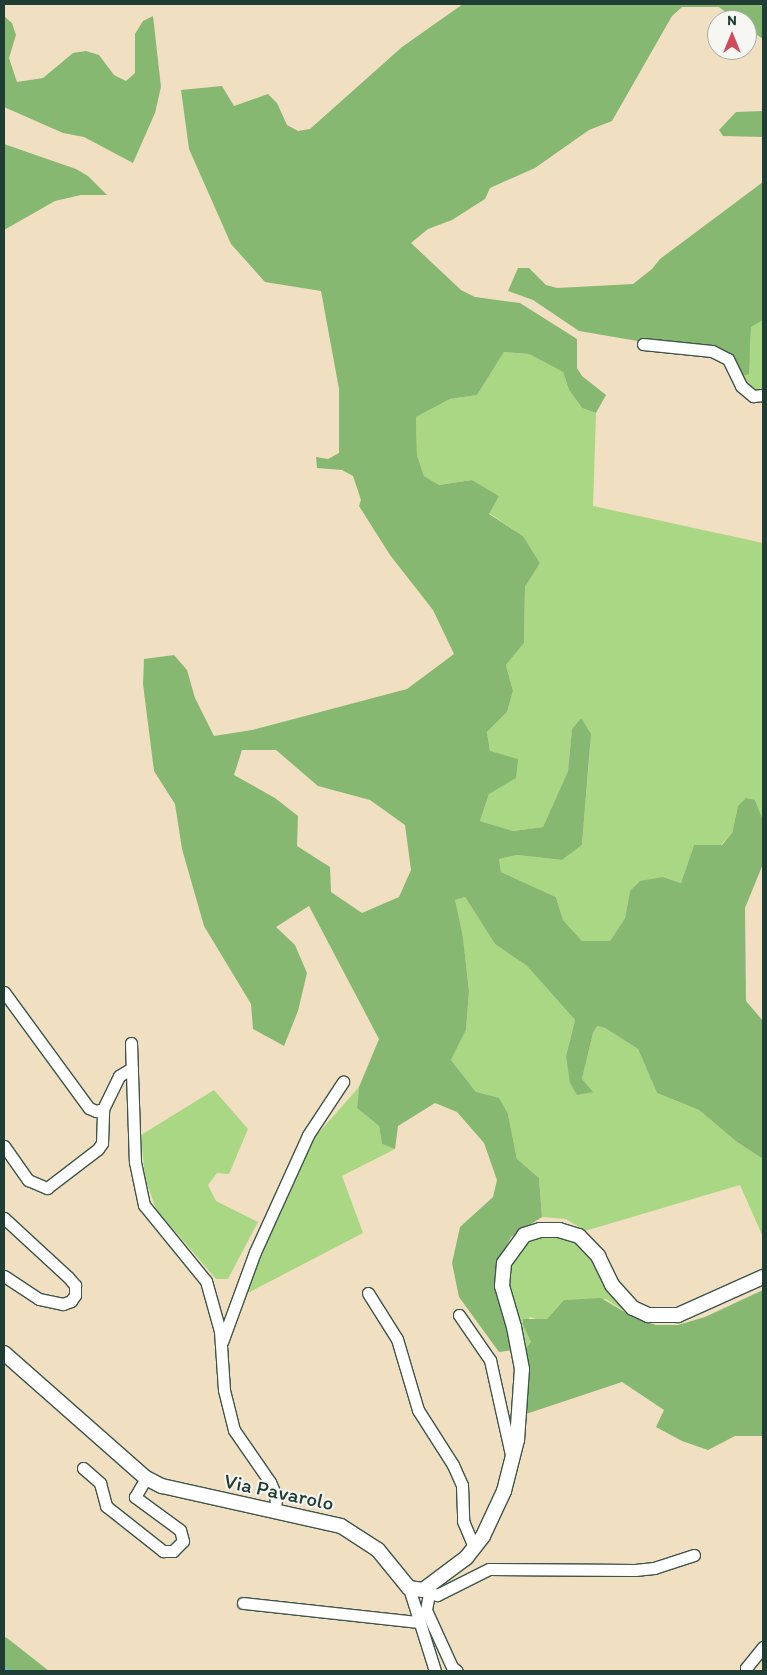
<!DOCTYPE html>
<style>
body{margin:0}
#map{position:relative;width:767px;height:1675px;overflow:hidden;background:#f1dfc2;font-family:Itim,sans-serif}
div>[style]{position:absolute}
.green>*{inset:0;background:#aad784}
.forest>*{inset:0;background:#87b872}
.stream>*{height:4px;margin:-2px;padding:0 2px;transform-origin:2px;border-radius:2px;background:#5fbbdd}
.roads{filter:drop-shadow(1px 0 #3e5549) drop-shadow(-1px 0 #3e5549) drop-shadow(0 1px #3e5549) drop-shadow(0 -1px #3e5549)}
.minor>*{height:11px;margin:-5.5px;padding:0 5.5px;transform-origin:5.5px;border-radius:5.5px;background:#fff}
.tertiary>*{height:14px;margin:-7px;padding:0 7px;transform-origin:7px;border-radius:7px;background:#fff}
span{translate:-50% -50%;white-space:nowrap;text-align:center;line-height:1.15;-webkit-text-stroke:4px #f6f6f2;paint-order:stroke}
.street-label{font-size:21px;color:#1f3d34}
.frame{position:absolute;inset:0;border:5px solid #1f3d34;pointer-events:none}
.north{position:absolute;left:707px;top:10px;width:50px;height:50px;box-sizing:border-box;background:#f6f6f2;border:1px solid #a0aca6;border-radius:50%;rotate:0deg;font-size:14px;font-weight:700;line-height:20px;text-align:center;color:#1f3d34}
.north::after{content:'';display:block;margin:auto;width:18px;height:22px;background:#d1495b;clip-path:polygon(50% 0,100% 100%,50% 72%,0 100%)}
</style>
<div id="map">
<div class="green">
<div style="clip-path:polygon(763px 320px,763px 392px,756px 392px,746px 384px,741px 376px,750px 355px,751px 326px)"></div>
<div style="clip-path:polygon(504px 352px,529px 354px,563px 372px,569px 390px,582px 408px,596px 413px,593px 506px,763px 543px,763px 820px,755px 800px,738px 806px,732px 833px,721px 845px,694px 845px,681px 883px,663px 877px,630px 891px,625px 918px,610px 941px,582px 941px,563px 920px,556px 897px,501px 872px,499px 859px,517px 855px,562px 860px,582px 845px,590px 749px,581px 718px,572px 729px,568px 771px,543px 827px,513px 831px,480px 821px,489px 794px,490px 751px,487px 732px,507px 712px,513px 691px,506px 665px,524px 643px,525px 587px,540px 563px,523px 536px,489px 513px,499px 496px,472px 480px,438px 485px,424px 476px,417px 455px,416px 417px,450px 399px,477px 395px)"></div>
<div style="clip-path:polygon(465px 897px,495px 944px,527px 966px,575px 1020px,566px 1056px,582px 1079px,593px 1033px,597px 1026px,605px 1028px,638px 1049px,657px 1093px,699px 1110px,737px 1142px,763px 1159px,763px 1237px,740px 1185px,585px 1231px,566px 1219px,542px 1217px,539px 1178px,517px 1159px,508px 1114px,476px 1092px,451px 1060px,466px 1030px,469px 991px,463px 937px,454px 900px)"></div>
<div style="clip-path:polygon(359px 1087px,357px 1108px,379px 1126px,382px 1144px,395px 1149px,342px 1176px,363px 1233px,244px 1295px,258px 1252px,307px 1146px)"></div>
<div style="clip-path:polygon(214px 1090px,248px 1129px,229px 1174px,217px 1173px,208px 1185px,216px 1201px,258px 1222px,228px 1279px,216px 1279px,156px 1209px,145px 1178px,141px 1135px)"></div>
<div style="clip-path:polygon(541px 1233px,576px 1240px,634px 1313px,633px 1317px,606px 1299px,564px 1300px,547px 1319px,542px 1321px,530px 1317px,523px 1325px,531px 1342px,525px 1349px,505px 1286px,508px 1264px,526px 1239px)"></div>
</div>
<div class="forest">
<div style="clip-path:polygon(evenodd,463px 4px,763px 4px,763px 39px,747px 28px,747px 20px,736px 20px,719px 7px,682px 7px,672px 16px,612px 121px,589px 130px,535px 168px,490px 188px,485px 199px,452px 220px,428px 229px,411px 243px,461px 290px,475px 297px,520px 303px,577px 339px,577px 368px,582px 376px,606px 395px,596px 413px,582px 408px,569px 390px,563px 372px,529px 354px,504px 352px,477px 395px,450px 399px,416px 417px,417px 455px,424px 476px,439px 485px,472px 480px,499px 496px,489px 514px,523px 536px,540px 563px,525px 587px,524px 643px,506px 665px,513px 691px,507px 712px,487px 732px,490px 751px,518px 759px,516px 778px,489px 794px,480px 821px,513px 831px,543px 827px,568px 771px,572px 729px,581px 718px,591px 734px,582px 845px,562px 860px,517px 855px,499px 859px,501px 872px,556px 897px,563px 920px,582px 941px,610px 941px,625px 918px,630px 891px,640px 881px,663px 877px,681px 883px,694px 845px,722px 845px,732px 833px,738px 806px,746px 798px,755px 800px,763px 820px,763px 864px,745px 908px,746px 1001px,763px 1021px,763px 1159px,737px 1142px,699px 1110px,657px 1093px,638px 1049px,605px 1028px,597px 1026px,593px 1033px,582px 1079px,593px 1092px,577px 1095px,570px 1083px,566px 1056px,575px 1020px,527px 966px,495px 944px,465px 897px,455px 900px,463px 937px,469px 991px,466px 1030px,451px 1060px,476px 1092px,499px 1098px,508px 1114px,517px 1159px,539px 1178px,542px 1217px,511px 1237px,499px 1260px,513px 1350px,499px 1352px,459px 1297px,452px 1263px,460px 1227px,493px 1197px,497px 1180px,484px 1143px,457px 1112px,435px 1103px,398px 1126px,395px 1149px,382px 1144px,379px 1126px,357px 1108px,359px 1087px,379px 1039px,309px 906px,276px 927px,295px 945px,307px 973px,298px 1011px,284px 1046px,253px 1029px,251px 1004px,204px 926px,182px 849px,175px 804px,154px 771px,143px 684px,144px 659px,174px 655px,187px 670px,195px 698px,214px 736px,252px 730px,407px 689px,454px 654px,433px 610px,390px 555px,359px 506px,361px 500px,353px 476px,342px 470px,317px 468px,316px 457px,328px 459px,339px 453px,339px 389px,321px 291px,265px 282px,231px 244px,189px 149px,181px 90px,222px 86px,234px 106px,268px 94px,277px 103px,287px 125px,298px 131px,310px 129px,402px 47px,463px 4px,242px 750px,276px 750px,318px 786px,370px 800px,405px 825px,411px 870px,399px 897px,362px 913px,331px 892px,330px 867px,297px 846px,298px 816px,275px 798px,234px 775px,242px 750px)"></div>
<div style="clip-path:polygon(4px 16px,12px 23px,16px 35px,9px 58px,17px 82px,43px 78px,73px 53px,86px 51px,99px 55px,114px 75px,126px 81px,135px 73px,135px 34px,143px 21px,153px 16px,161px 87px,155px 113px,133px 163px,84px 137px,63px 133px,4px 107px)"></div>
<div style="clip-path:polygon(763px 111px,763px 137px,723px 136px,719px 130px,736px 112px)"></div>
<div style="clip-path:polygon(4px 144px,76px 169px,88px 176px,107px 195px,81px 195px,55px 201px,4px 230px)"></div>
<div style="clip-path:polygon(763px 182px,763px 320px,751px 327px,749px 374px,741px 376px,731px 357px,579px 331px,533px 300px,508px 291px,518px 268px,529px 268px,546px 285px,557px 288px,633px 284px,652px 269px,660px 259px)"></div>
<div style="clip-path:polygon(763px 1290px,763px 1436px,735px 1436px,708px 1450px,682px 1441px,656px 1427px,664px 1410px,622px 1382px,526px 1414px,528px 1378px,525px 1349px,531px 1342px,523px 1325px,523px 1319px,547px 1319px,564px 1300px,601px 1298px,633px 1317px,656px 1325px,678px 1325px,705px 1317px)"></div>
<div style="clip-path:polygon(4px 1637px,7px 1638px,49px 1671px,4px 1671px)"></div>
</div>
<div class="stream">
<div style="left:4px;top:1669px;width:5px;rotate:22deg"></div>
</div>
<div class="roads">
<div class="minor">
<div style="left:643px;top:344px;width:69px;rotate:5.8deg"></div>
<div style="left:712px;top:351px;width:18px;rotate:27deg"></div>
<div style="left:728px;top:359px;width:30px;rotate:64deg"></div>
<div style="left:741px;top:386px;width:16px;rotate:40deg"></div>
<div style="left:753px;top:396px;width:10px;rotate:-6deg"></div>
<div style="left:4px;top:992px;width:144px;rotate:53.8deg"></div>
<div style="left:89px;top:1108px;width:8px;rotate:23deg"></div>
<div style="left:96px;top:1111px;width:7px;rotate:-16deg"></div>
<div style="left:103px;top:1109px;width:37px;rotate:-64deg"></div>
<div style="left:119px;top:1076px;width:15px;rotate:-32deg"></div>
<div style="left:131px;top:1043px;width:119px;rotate:88.1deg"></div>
<div style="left:135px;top:1162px;width:44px;rotate:78.2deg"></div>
<div style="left:144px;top:1205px;width:98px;rotate:50.8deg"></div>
<div style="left:206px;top:1281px;width:52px;rotate:74.4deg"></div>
<div style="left:220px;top:1331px;width:59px;rotate:86.1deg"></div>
<div style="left:224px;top:1390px;width:41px;rotate:76deg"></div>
<div style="left:234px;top:1430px;width:63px;rotate:55.3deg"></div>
<div style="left:270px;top:1482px;width:15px;rotate:67deg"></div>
<div style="left:276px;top:1496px;width:15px;rotate:94deg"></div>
<div style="left:4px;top:1146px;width:42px;rotate:54.8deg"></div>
<div style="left:28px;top:1180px;width:21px;rotate:23deg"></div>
<div style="left:47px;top:1188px;width:64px;rotate:-37.4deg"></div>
<div style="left:98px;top:1149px;width:7px;rotate:-56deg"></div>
<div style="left:102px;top:1143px;width:34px;rotate:-88deg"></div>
<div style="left:4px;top:1218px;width:87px;rotate:42.7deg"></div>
<div style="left:68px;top:1277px;width:11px;rotate:49deg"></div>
<div style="left:75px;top:1285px;width:10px;rotate:90deg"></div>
<div style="left:75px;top:1295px;width:7px;rotate:124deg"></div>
<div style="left:71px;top:1301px;width:9px;rotate:159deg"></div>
<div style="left:63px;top:1304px;width:25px;rotate:-168deg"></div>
<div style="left:39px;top:1299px;width:42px;rotate:-146.7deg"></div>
<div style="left:368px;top:1293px;width:54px;rotate:57.8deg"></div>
<div style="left:397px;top:1339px;width:74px;rotate:73.5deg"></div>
<div style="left:418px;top:1410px;width:65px;rotate:57.5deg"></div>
<div style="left:453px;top:1465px;width:22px;rotate:66deg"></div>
<div style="left:462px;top:1485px;width:36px;rotate:88deg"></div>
<div style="left:463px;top:1521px;width:28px;rotate:67deg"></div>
<div style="left:459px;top:1315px;width:55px;rotate:55.4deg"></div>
<div style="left:490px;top:1360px;width:101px;rotate:77.5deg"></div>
<div style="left:222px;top:1342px;width:96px;rotate:-69.9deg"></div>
<div style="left:255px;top:1252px;width:128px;rotate:-65.6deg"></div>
<div style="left:308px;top:1135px;width:64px;rotate:-56.6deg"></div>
<div style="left:83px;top:1468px;width:23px;rotate:41deg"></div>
<div style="left:100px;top:1483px;width:24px;rotate:75deg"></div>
<div style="left:106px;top:1506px;width:73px;rotate:38.3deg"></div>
<div style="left:163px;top:1551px;width:10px"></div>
<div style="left:173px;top:1551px;width:14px;rotate:-45deg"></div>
<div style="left:183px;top:1541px;width:11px;rotate:-105deg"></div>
<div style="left:180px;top:1530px;width:56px;rotate:-143.7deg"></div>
<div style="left:135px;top:1497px;width:22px;rotate:-60deg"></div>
<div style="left:409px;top:1588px;width:87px;rotate:72.6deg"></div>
<div style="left:423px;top:1590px;width:15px;rotate:20deg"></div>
<div style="left:437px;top:1595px;width:58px;rotate:-26.6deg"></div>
<div style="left:489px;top:1569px;width:146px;rotate:0.4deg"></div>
<div style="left:635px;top:1570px;width:19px;rotate:-6deg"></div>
<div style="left:654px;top:1568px;width:42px;rotate:-18deg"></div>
<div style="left:429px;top:1594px;width:16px;rotate:101deg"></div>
<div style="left:426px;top:1610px;width:63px;rotate:65.5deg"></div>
<div style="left:452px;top:1667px;width:6px;rotate:39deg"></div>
<div style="left:243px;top:1603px;width:176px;rotate:6.2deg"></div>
<div style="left:746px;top:1671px;width:3px;rotate:-90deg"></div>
<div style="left:746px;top:1668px;width:27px;rotate:-51deg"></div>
</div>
<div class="tertiary">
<div style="left:4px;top:1353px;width:189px;rotate:41.4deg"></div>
<div style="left:146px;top:1478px;width:18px;rotate:27deg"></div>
<div style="left:162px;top:1486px;width:183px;rotate:12.6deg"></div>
<div style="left:341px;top:1526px;width:44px;rotate:33deg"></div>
<div style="left:378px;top:1550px;width:49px;rotate:50.8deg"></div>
<div style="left:409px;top:1588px;width:14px;rotate:8deg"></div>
<div style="left:423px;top:1590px;width:54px;rotate:-36.7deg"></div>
<div style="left:466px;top:1558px;width:28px;rotate:-52deg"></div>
<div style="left:483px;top:1536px;width:50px;rotate:-65deg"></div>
<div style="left:504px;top:1491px;width:53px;rotate:-75.7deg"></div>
<div style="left:517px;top:1440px;width:71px;rotate:-86deg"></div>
<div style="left:522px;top:1369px;width:43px;rotate:-100.8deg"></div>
<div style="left:514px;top:1327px;width:43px;rotate:-106.3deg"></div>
<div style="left:502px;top:1286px;width:23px;rotate:-85deg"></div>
<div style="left:504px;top:1263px;width:34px;rotate:-54deg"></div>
<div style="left:524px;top:1235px;width:17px;rotate:-17deg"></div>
<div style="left:540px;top:1230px;width:19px"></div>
<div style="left:559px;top:1230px;width:21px;rotate:17deg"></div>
<div style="left:579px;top:1236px;width:28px;rotate:46deg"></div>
<div style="left:598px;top:1256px;width:32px;rotate:64deg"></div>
<div style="left:612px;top:1285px;width:31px;rotate:48deg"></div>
<div style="left:633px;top:1308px;width:17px;rotate:25deg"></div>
<div style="left:648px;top:1315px;width:30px"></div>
<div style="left:678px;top:1315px;width:93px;rotate:-24.1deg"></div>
</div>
</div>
<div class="street-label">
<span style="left:279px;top:1492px;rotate:12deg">Via Pavarolo</span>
</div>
<div class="frame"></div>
<div class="north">N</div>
</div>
